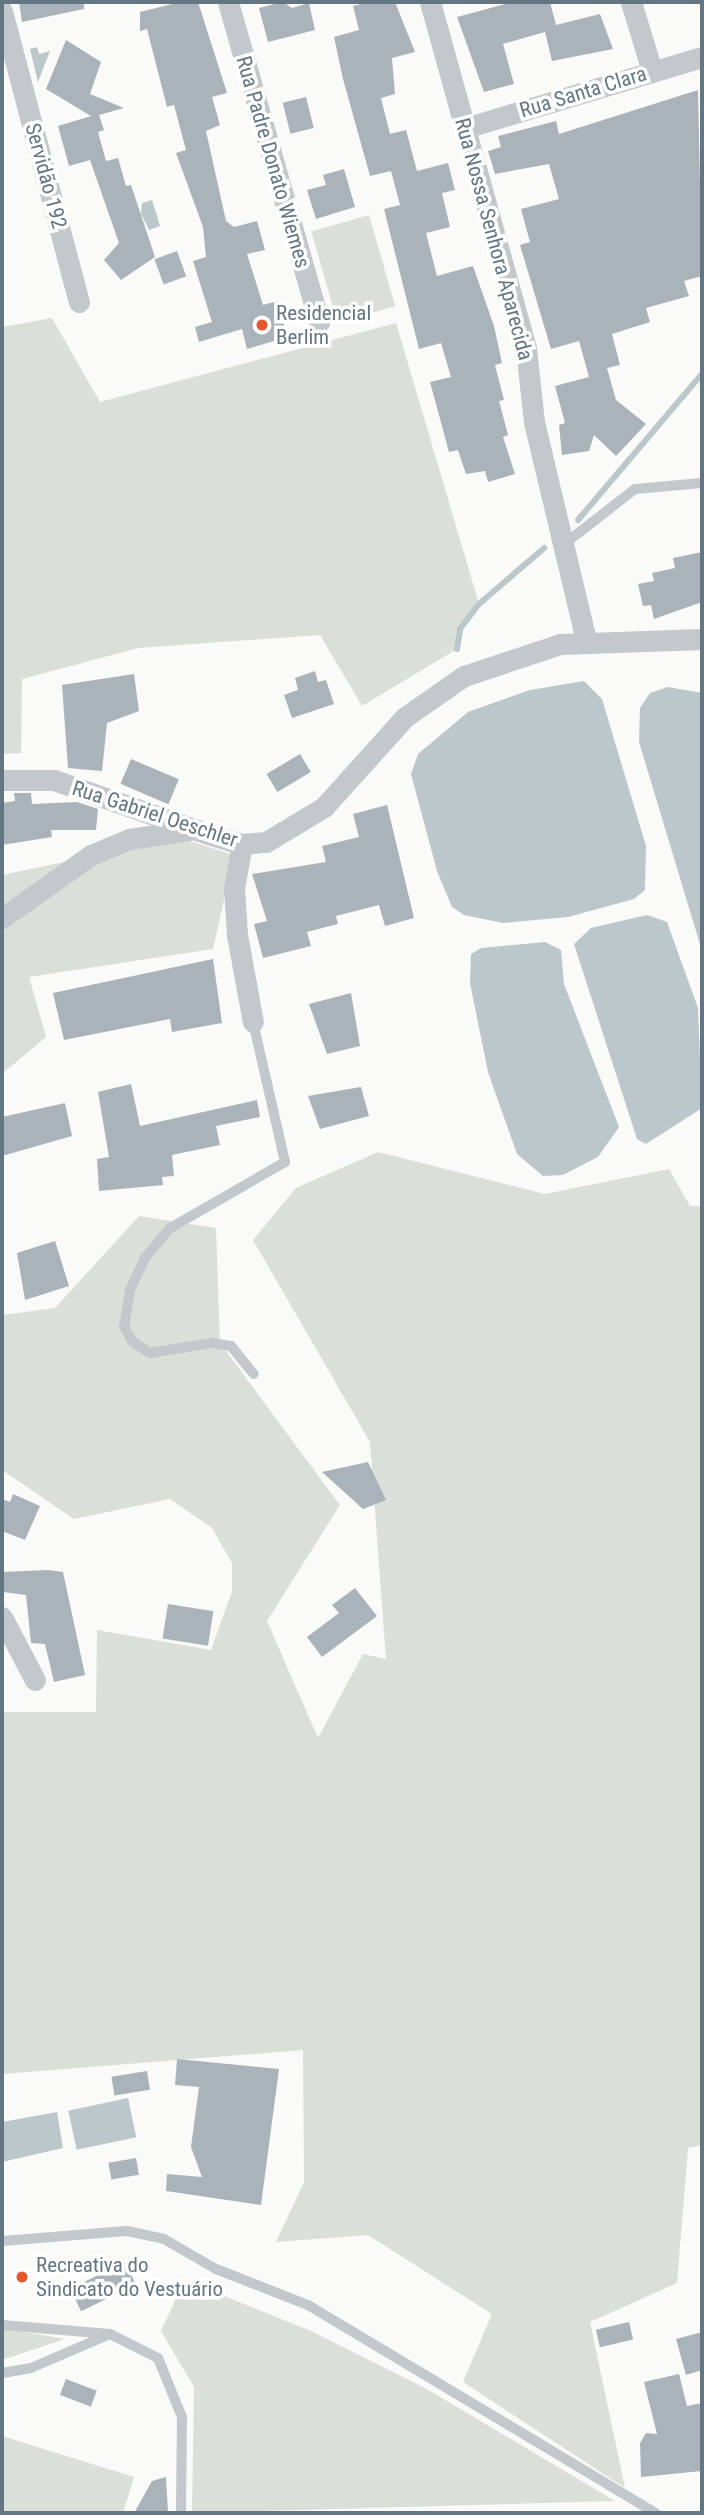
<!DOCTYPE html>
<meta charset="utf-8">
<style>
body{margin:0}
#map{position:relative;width:704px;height:2515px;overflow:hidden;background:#fafaf8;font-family:"Roboto Condensed",sans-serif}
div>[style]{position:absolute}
.green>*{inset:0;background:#dadfd7;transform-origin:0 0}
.water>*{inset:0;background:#bbc7cb;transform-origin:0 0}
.stream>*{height:6px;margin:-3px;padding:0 3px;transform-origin:3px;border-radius:3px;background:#bbc7cb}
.building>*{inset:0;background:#aab3b9;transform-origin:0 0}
.lane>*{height:10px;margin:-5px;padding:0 5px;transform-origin:5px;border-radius:5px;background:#c3c8cc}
.street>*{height:21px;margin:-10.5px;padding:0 10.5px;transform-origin:10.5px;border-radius:10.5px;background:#c3c8cc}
.dots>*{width:19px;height:19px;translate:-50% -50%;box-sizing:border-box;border:4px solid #fff;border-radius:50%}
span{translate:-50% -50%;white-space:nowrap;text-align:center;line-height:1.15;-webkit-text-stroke:7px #fff;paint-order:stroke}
.street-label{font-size:21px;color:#657683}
.poi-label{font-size:21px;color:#657683}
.left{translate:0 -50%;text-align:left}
.frame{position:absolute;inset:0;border:4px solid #657683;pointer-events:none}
</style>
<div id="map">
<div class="green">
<div style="left:369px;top:215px;width:95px;height:60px;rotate:74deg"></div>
<div style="clip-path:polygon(52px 318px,100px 402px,396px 323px,479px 604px,460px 629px,457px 649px,362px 706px,320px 635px,138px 648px,22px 679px,21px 753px,2px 754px,2px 327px)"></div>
<div style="clip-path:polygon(180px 838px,234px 855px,213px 949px,29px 977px,46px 1037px,2px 1074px,2px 875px)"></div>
<div style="clip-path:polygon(378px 1152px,545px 1194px,669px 1169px,690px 1206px,702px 1206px,702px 2145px,688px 2148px,677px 2283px,590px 2322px,625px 2488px,463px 2382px,492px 2314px,368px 2235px,276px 2242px,304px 2182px,303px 2050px,2px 2074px,2px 1712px,96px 1712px,97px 1630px,211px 1650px,232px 1591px,232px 1563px,212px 1528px,170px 1499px,74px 1519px,2px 1470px,2px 1315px,55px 1308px,139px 1216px,216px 1228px,220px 1343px,340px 1505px,267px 1621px,318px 1738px,363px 1654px,386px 1659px,370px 1442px,253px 1240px,296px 1188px)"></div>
<div style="clip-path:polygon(180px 2290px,224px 2296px,311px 2331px,425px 2388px,615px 2501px,192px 2513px,194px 2387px,161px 2331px)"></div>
<div style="clip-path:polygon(2px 2328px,65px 2339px,2px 2360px)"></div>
<div style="clip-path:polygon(2px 2436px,134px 2477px,123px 2513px,2px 2513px)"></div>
</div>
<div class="water">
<div style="clip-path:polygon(37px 47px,39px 54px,50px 51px,38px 82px,30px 49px)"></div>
<div style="clip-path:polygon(152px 200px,160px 226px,149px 230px,141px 214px,142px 203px)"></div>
<div style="clip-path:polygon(584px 681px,602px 699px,646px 846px,645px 890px,634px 899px,568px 917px,503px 923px,464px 915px,452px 907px,437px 871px,411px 774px,418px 754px,468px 712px,530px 690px)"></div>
<div style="clip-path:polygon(668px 687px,702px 693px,702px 951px,639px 742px,640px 708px,650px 693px)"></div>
<div style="clip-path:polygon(647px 915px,667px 922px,698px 1008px,702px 1108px,646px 1144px,637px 1139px,574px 944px,591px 928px)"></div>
<div style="clip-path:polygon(545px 942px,561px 950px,564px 984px,619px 1127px,598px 1157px,563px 1175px,543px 1176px,517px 1154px,488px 1072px,470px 983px,471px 954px,481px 948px)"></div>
<div style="left:128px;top:2098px;width:40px;height:61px;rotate:78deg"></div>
<div style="clip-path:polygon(57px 2112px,63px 2148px,2px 2162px,2px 2122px)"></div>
</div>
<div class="stream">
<div style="left:578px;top:520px;width:192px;rotate:-49.7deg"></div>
<div style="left:457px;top:649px;width:20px;rotate:-81deg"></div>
<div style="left:460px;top:629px;width:31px;rotate:-53deg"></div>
<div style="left:479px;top:604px;width:86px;rotate:-40.7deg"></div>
</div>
<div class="building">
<div style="clip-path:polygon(19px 2px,84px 2px,84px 9px,22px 22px)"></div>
<div style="clip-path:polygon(180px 2px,198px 2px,227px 93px,212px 97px,220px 125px,206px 131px,226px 221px,234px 227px,257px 221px,265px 250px,247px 254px,263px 305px,278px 301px,287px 337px,247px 349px,242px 329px,199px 342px,195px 327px,212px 322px,193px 261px,206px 257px,203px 227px,176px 153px,186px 150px,174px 105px,167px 107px,147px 29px,140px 31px,140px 12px)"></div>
<div style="clip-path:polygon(283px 2px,292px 8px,309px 3px,315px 30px,268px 42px,259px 8px)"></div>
<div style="clip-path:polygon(369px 2px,395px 2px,415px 52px,392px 58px,395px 94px,381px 98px,390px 134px,406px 130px,417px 171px,448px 163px,455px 190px,442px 193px,450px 227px,426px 233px,437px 276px,473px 266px,494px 326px,502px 363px,495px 365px,504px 400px,499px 401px,508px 435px,503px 437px,515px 474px,488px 482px,485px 471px,466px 474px,458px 450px,449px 452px,430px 382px,451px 377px,441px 343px,419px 349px,384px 209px,400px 205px,391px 171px,370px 176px,343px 79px,334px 37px,359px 30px,353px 6px)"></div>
<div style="clip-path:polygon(513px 2px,550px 2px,556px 25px,600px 14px,613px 49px,552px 61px,545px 32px,503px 44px,514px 84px,484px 92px,457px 17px)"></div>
<div style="clip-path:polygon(66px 40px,101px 62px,90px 94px,124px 108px,99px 115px,104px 130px,98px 132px,106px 161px,118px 158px,126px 186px,131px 185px,155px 257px,121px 280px,104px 260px,119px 243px,90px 160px,69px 166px,58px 126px,91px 116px,46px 89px)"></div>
<div style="clip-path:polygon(698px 90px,702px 276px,684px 281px,689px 296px,646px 308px,650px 322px,612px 334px,620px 365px,607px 368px,616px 400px,646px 424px,616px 456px,594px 435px,589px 451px,562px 455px,559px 425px,565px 423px,555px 386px,589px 377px,579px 341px,551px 349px,520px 245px,530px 242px,521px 209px,559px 199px,549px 164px,495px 174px,488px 151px,501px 147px,498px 136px,556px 121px,559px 134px)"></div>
<div style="left:306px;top:97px;width:32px;height:24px;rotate:76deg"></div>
<div style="clip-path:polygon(344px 169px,355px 207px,316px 219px,307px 190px,326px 185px,323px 175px)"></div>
<div style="left:177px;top:251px;width:27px;height:24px;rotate:70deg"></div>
<div style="clip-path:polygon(702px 552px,702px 602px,654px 619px,651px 605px,643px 606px,638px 584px,654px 581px,652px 573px,675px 568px,673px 558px)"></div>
<div style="clip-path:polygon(315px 671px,318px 682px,326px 680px,334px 704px,292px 718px,284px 695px,298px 690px,295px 678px)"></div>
<div style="clip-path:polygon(134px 674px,139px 711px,107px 723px,102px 771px,68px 768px,62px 685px)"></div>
<div style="left:300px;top:754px;width:21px;height:39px;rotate:59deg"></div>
<div style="left:131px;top:759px;width:52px;height:27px;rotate:23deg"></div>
<div style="clip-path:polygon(14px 793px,31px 793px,32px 804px,77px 802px,98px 809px,96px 830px,51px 830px,52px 837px,2px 845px,2px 803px,15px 801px)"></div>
<div style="clip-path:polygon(387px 805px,414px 918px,385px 926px,379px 905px,336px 916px,338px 924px,307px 932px,311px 946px,263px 958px,254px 924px,267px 921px,252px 874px,326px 862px,322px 846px,359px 837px,353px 814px)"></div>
<div style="clip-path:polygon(213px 959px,222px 1023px,172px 1032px,170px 1019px,64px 1040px,53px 993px)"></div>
<div style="clip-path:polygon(351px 993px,360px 1046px,327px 1054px,309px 1004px)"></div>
<div style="clip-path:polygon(131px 1084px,140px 1126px,257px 1100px,260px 1117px,216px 1126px,220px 1145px,172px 1155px,174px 1176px,162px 1177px,163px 1185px,99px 1191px,97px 1159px,109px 1157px,98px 1092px)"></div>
<div style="clip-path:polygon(361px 1087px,369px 1116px,320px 1129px,308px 1096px)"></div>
<div style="clip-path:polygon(65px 1103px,72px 1136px,2px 1156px,2px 1117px)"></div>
<div style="clip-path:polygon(55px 1241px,69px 1286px,25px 1300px,17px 1253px)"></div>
<div style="clip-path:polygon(368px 1462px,386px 1500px,363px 1509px,322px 1472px)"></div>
<div style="clip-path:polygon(13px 1494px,40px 1506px,25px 1540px,2px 1531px,2px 1499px,10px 1502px)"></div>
<div style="clip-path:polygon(48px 1570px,63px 1572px,85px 1675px,54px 1682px,45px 1644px,31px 1643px,26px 1595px,3px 1592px,2px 1572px)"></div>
<div style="clip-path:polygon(355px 1588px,377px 1616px,322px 1657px,307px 1637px,339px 1613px,332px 1605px)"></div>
<div style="left:168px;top:1604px;width:46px;height:35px;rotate:9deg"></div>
<div style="clip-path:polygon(177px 2059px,279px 2069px,261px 2205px,166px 2191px,167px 2174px,202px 2177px,191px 2147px,199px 2087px,175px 2085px)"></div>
<div style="left:147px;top:2071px;width:19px;height:36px;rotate:81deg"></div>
<div style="left:136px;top:2158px;width:17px;height:28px;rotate:80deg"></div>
<div style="left:125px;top:2262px;width:25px;height:61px;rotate:64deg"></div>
<div style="left:629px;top:2322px;width:18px;height:34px;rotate:77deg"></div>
<div style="clip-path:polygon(702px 2332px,702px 2370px,686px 2375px,676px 2339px)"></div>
<div style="clip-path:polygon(679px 2374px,687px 2406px,702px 2403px,702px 2471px,641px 2477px,640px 2443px,646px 2433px,657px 2434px,644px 2382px)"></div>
<div style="left:66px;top:2379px;width:33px;height:17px;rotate:21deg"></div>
<div style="clip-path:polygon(166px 2477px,168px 2513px,134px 2513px,152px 2481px)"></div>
</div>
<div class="lane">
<div style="left:563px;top:545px;width:91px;rotate:-37.9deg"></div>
<div style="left:635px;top:489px;width:67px;rotate:-5.1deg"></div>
<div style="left:253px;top:1022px;width:144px;rotate:77.1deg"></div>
<div style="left:285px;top:1162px;width:133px;rotate:150.1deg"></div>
<div style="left:170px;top:1228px;width:39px;rotate:130deg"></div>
<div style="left:145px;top:1258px;width:35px;rotate:115deg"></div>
<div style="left:130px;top:1290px;width:36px;rotate:99deg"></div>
<div style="left:124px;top:1326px;width:17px;rotate:62deg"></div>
<div style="left:132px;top:1341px;width:22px;rotate:34deg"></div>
<div style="left:150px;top:1353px;width:63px;rotate:-9.2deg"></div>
<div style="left:212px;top:1343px;width:19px;rotate:9deg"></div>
<div style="left:231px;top:1346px;width:36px;rotate:51deg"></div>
<div style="left:2px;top:2241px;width:125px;rotate:-4.6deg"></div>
<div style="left:127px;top:2231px;width:38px;rotate:12deg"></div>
<div style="left:164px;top:2239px;width:60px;rotate:30deg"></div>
<div style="left:216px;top:2269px;width:99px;rotate:21.4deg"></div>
<div style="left:308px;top:2305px;width:405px;rotate:30.9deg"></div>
<div style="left:2px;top:2325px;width:108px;rotate:4.8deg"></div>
<div style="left:110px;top:2334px;width:86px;rotate:156.7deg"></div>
<div style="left:31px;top:2368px;width:29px;rotate:170deg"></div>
<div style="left:110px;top:2334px;width:54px;rotate:26.6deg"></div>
<div style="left:158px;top:2358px;width:64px;rotate:67.9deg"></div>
<div style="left:182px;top:2417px;width:96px;rotate:90.6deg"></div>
</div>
<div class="street">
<div style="left:228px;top:2px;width:333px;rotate:74.1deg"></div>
<div style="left:430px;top:2px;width:360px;rotate:74.5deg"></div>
<div style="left:526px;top:349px;width:73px;rotate:83.7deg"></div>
<div style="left:534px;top:422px;width:225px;rotate:76.6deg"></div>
<div style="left:631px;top:2px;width:72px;rotate:73.1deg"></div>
<div style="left:2px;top:11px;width:301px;rotate:75.2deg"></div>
<div style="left:465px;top:128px;width:247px;rotate:-16.7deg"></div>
<div style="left:2px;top:780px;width:52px"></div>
<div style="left:54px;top:780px;width:160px;rotate:19.3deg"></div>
<div style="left:205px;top:833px;width:39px;rotate:17deg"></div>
<div style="left:242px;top:844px;width:24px;rotate:-5deg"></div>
<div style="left:266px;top:842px;width:68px;rotate:-31.1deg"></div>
<div style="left:324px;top:807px;width:121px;rotate:-48deg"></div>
<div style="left:405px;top:717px;width:72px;rotate:-34.8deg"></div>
<div style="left:464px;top:676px;width:101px;rotate:-18.4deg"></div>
<div style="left:560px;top:644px;width:142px;rotate:-2deg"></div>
<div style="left:242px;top:844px;width:45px;rotate:100.3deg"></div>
<div style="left:234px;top:888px;width:47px;rotate:86.3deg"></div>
<div style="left:237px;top:935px;width:88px;rotate:79.6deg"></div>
<div style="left:2px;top:918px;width:109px;rotate:-35.3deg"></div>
<div style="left:91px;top:855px;width:41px;rotate:-22.8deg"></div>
<div style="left:129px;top:839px;width:62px;rotate:-8.4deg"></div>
<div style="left:2px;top:1617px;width:71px;rotate:62.4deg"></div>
</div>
<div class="dots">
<div style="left:262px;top:325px;background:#e4572e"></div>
<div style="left:22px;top:2277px;background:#e4572e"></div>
</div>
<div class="street-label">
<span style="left:583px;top:92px;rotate:-17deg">Rua Santa Clara</span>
<span style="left:273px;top:162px;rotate:74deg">Rua Padre Donato Wiemes</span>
<span style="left:46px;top:176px;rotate:75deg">Servidão 192</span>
<span style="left:494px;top:239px;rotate:75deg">Rua Nossa Senhora Aparecida</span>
<span style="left:155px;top:814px;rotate:18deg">Rua Gabriel Oeschler</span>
</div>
<div class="poi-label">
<span class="left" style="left:276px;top:325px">Residencial<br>Berlim</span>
<span class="left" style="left:36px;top:2277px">Recreativa do<br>Sindicato do Vestuário</span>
</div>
<div class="frame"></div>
</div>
